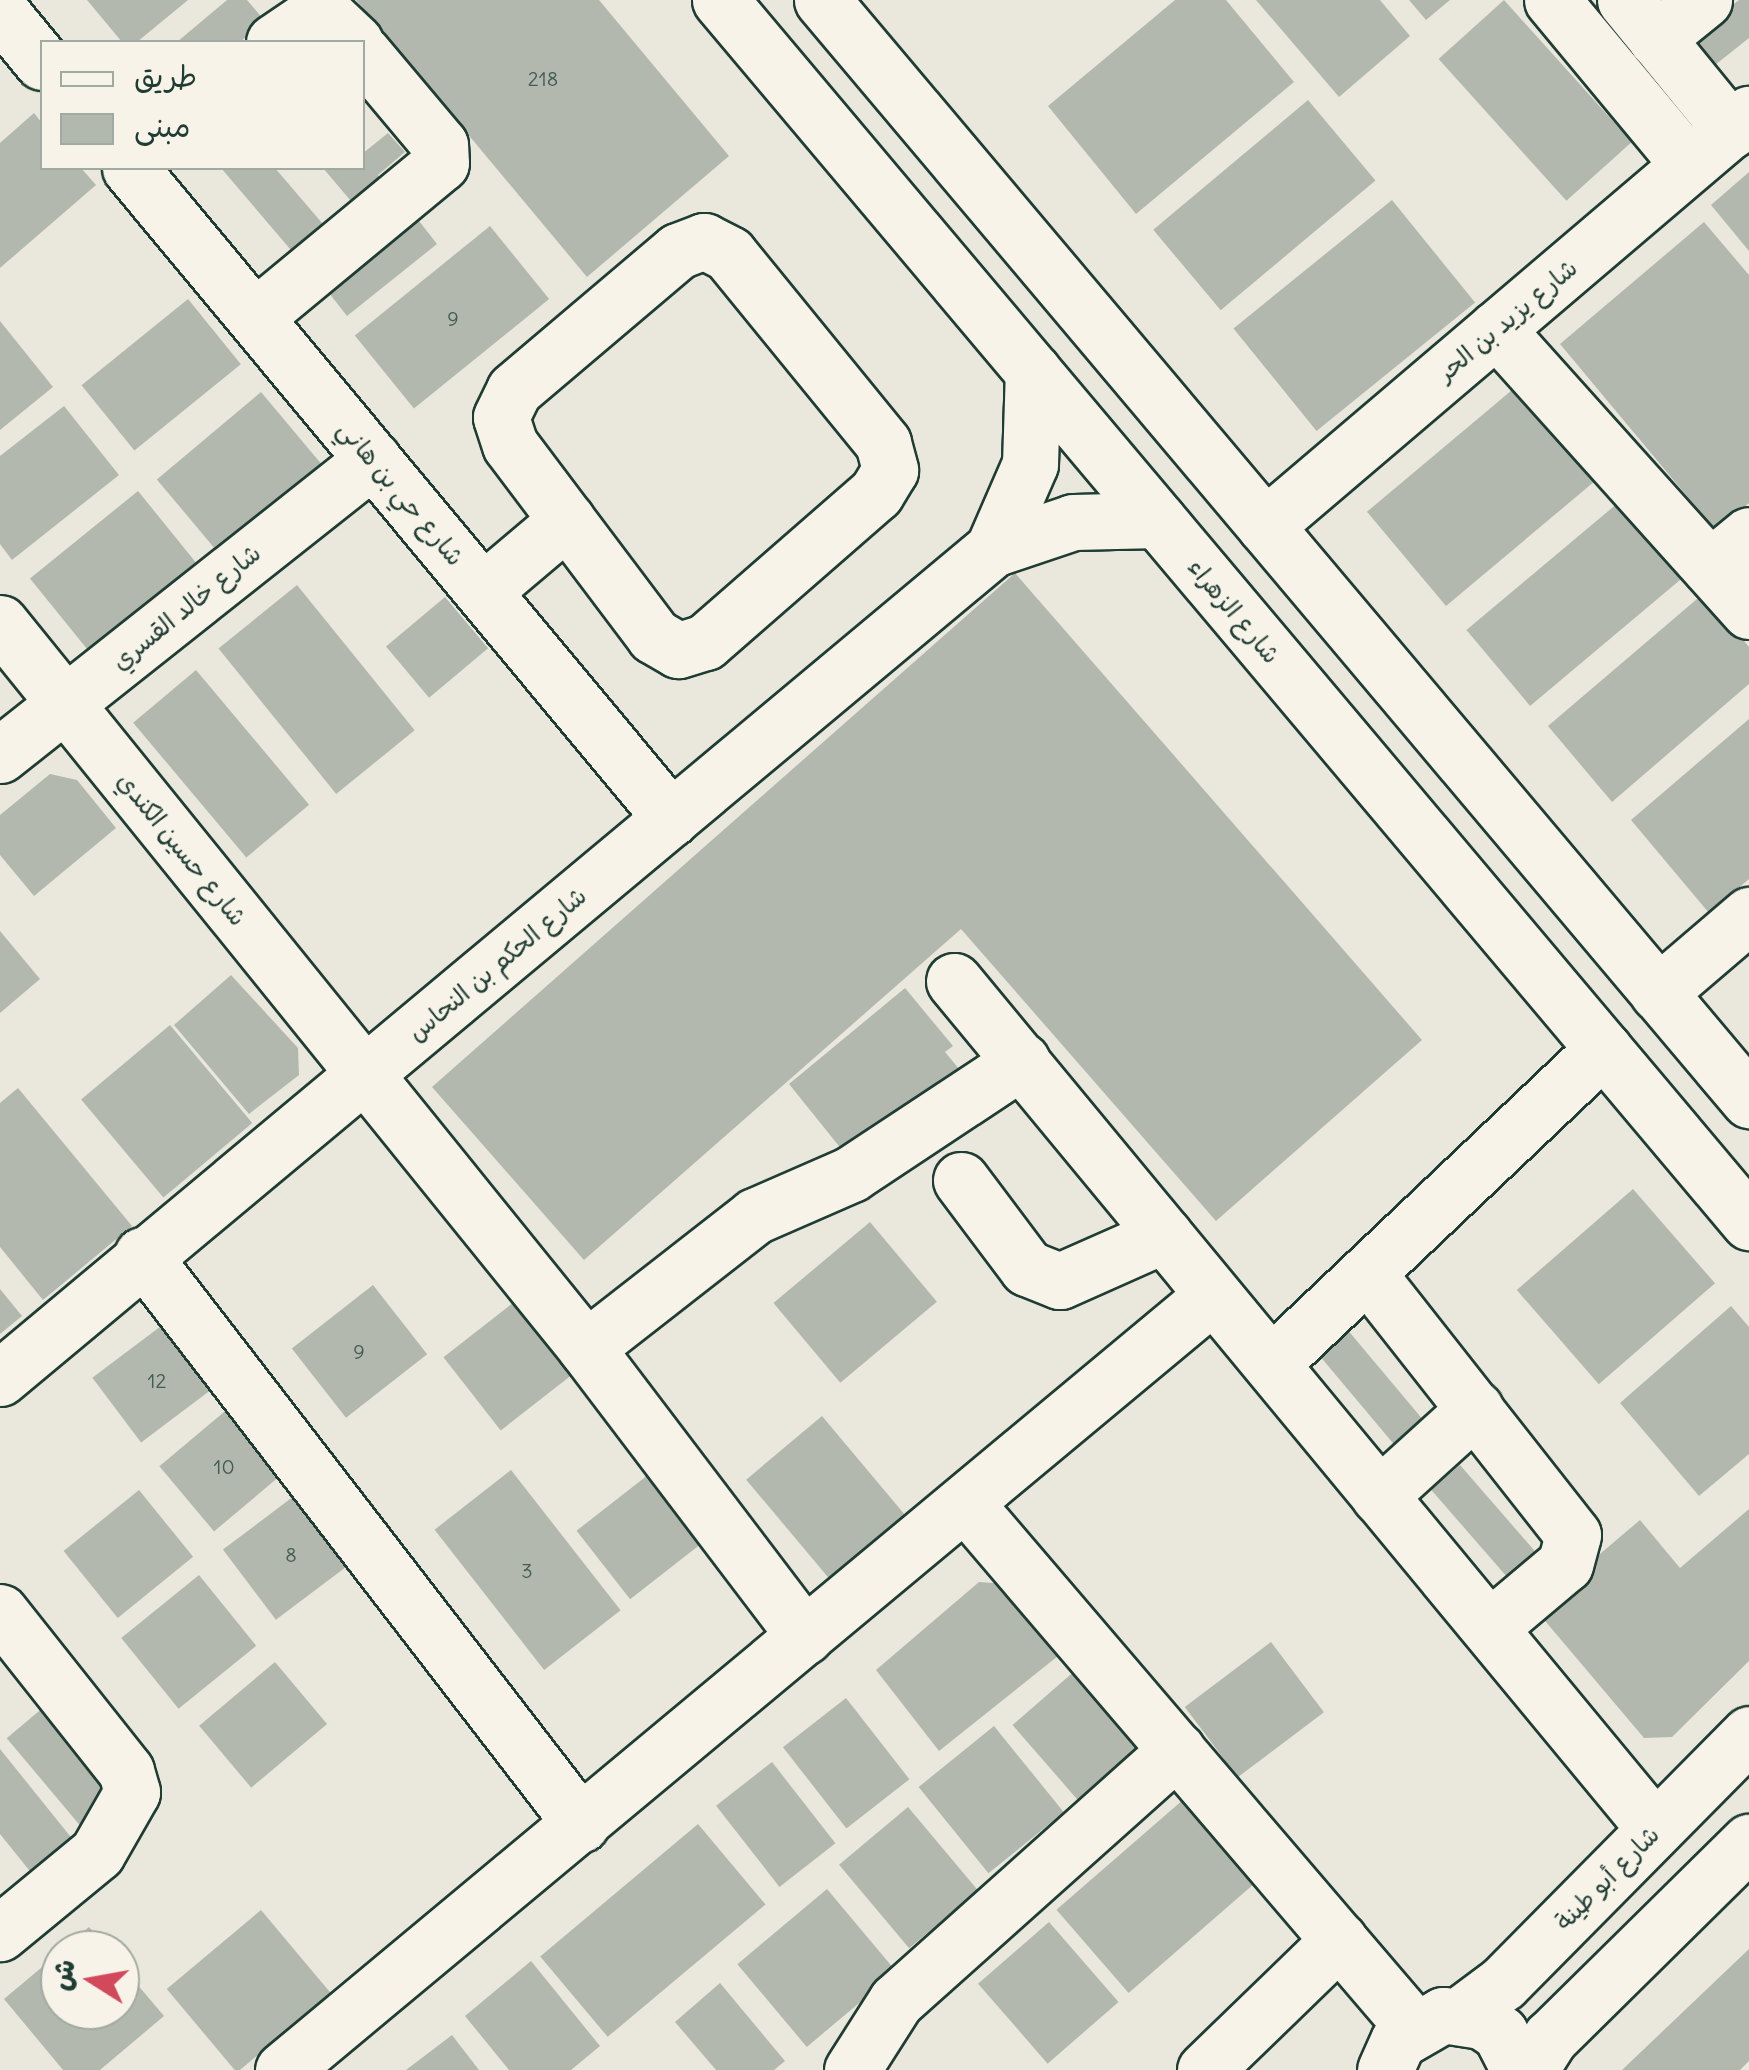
<!DOCTYPE html>
<meta charset="utf-8">
<style>
body{margin:0}
#map{position:relative;width:1749px;height:2070px;overflow:hidden;background:#eae8dd;font-family:Delius,"Playpen Sans Arabic",sans-serif}
div>[style]{position:absolute}
.building>*{inset:0;background:#b2b8ae;transform-origin:0 0}
.roads{filter:drop-shadow(2px 0 #1f3d34) drop-shadow(-2px 0 #1f3d34) drop-shadow(0 2px #1f3d34) drop-shadow(0 -2px #1f3d34)}
.minor>*{height:55px;margin:-27.5px;padding:0 27.5px;transform-origin:27.5px;border-radius:27.5px;background:#f7f3e8}
.major>*{height:55px;margin:-27.5px;padding:0 27.5px;transform-origin:27.5px;border-radius:27.5px;background:#f7f3e8}
span{translate:-50% -50%;white-space:nowrap;text-align:center;line-height:1.15;-webkit-text-stroke:8px #f7f3e8;paint-order:stroke}
.number-label{font-size:20px;color:#445c52}
.number-label span{-webkit-text-stroke-width:0}
.street-label{font-size:25px;color:#1f3d34}
.legend{position:absolute;left:40px;top:40px;width:325px;height:130px;box-sizing:border-box;background:#f7f3e8;border:2px solid #a1aaa0;margin:0;padding:12px 18px;list-style:none;font-size:30px;color:#1f3d34}
.legend li{display:flex;align-items:center;gap:20px;height:50px}
.legend b{width:50px;border:2px solid #a1aaa0}
.north{position:absolute;left:40px;top:1930px;width:100px;height:100px;box-sizing:border-box;background:#f7f3e8;border:2px solid #a1aaa0;border-radius:50%;rotate:281deg;font-size:28px;font-weight:700;line-height:40px;text-align:center;color:#1f3d34}
.north::after{content:'';display:block;margin:auto;width:35px;height:45px;background:#d1495b;clip-path:polygon(50% 0,100% 100%,50% 72%,0 100%)}
</style>
<div id="map">
<div class="building">
<div style="clip-path:polygon(87px 0,188px 0,137px 42px,122px 42px)"></div>
<div style="clip-path:polygon(227px 0,247px 0,265px 21px,240px 42px,177px 42px)"></div>
<div style="clip-path:polygon(356px 0,599px 0,729px 156px,587px 277px)"></div>
<div style="clip-path:polygon(1175px 0,1226px 0,1294px 82px,1136px 214px,1048px 106px)"></div>
<div style="clip-path:polygon(1256px 0,1380px 0,1410px 36px,1339px 97px)"></div>
<div style="clip-path:polygon(1409px 0,1450px 0,1426px 20px)"></div>
<div style="left:1504px;top:0;width:191px;height:88px;rotate:48deg"></div>
<div style="clip-path:polygon(1739px 0,1749px 0,1749px 38px,1715px 65px,1693px 35px)"></div>
<div style="left:1308px;top:100px;width:105px;height:202px;rotate:50deg"></div>
<div style="clip-path:polygon(34px 113px,42px 123px,42px 168px,81px 168px,96px 185px,0 268px,0 143px)"></div>
<div style="clip-path:polygon(388px 133px,405px 152px,378px 175px,384px 183px,356px 207px,323px 168px,362px 168px,362px 154px)"></div>
<div style="clip-path:polygon(221px 168px,275px 168px,328px 230px,296px 256px)"></div>
<div style="clip-path:polygon(1749px 172px,1749px 251px,1711px 205px)"></div>
<div style="clip-path:polygon(428px 200px,435px 208px,419px 221px,437px 244px,347px 316px,322px 284px)"></div>
<div style="left:1392px;top:200px;width:132px;height:204px;rotate:51deg"></div>
<div style="clip-path:polygon(1704px 222px,1749px 275px,1749px 503px,1716px 531px,1560px 344px)"></div>
<div style="left:490px;top:226px;width:94px;height:174px;rotate:51deg"></div>
<div style="left:188px;top:299px;width:84px;height:137px;rotate:51deg"></div>
<div style="clip-path:polygon(0 321px,53px 387px,0 430px)"></div>
<div style="left:1524px;top:380px;width:123px;height:205px;rotate:50deg"></div>
<div style="left:261px;top:392px;width:107px;height:136px;rotate:50deg"></div>
<div style="clip-path:polygon(64px 406px,119px 475px,12px 560px,0 544px,0 456px)"></div>
<div style="left:138px;top:491px;width:110px;height:139px;rotate:51deg"></div>
<div style="left:1625px;top:497px;width:99px;height:207px;rotate:50deg"></div>
<div style="clip-path:polygon(1015px 573px,1422px 1040px,1216px 1221px,961px 929px,584px 1260px,432px 1087px)"></div>
<div style="left:297px;top:585px;width:187px;height:101px;rotate:51deg"></div>
<div style="clip-path:polygon(1704px 593px,1749px 647px,1749px 684px,1612px 802px,1548px 726px)"></div>
<div style="left:445px;top:597px;width:67px;height:77px;rotate:50deg"></div>
<div style="left:196px;top:670px;width:176px;height:82px;rotate:50deg"></div>
<div style="clip-path:polygon(1749px 719px,1749px 879px,1709px 913px,1631px 820px)"></div>
<div style="clip-path:polygon(50px 774px,77px 780px,116px 828px,34px 896px,0 855px,0 815px)"></div>
<div style="clip-path:polygon(0 931px,40px 979px,0 1013px)"></div>
<div style="clip-path:polygon(231px 975px,298px 1048px,299px 1075px,249px 1114px,174px 1025px)"></div>
<div style="clip-path:polygon(905px 988px,953px 1046px,945px 1052px,964px 1075px,855px 1166px,789px 1084px)"></div>
<div style="left:170px;top:1025px;width:128px;height:116px;rotate:50deg"></div>
<div style="clip-path:polygon(18px 1088px,132px 1226px,43px 1300px,0 1247px,0 1103px)"></div>
<div style="left:1633px;top:1189px;width:125px;height:154px;rotate:49deg"></div>
<div style="left:870px;top:1222px;width:104px;height:126px;rotate:50deg"></div>
<div style="left:373px;top:1285px;width:88px;height:103px;rotate:52deg"></div>
<div style="clip-path:polygon(0 1289px,22px 1316px,0 1334px)"></div>
<div style="left:527px;top:1292px;width:93px;height:106px;rotate:52deg"></div>
<div style="clip-path:polygon(1731px 1306px,1749px 1327px,1749px 1454px,1699px 1496px,1620px 1403px)"></div>
<div style="left:173px;top:1317px;width:81px;height:101px;rotate:53deg"></div>
<div style="left:1346px;top:1328px;width:128px;height:38px;rotate:50deg"></div>
<div style="left:236px;top:1402px;width:85px;height:100px;rotate:50deg"></div>
<div style="left:822px;top:1416px;width:145px;height:99px;rotate:50deg"></div>
<div style="left:1460px;top:1465px;width:133px;height:38px;rotate:49deg"></div>
<div style="left:511px;top:1470px;width:178px;height:97px;rotate:52deg"></div>
<div style="left:653px;top:1471px;width:87px;height:97px;rotate:52deg"></div>
<div style="left:306px;top:1487px;width:88px;height:104px;rotate:53deg"></div>
<div style="left:139px;top:1490px;width:86px;height:97px;rotate:51deg"></div>
<div style="clip-path:polygon(1749px 1509px,1749px 1661px,1672px 1737px,1644px 1738px,1535px 1609px,1640px 1520px,1680px 1568px)"></div>
<div style="left:199px;top:1575px;width:91px;height:100px;rotate:51deg"></div>
<div style="clip-path:polygon(979px 1582px,1019px 1585px,1068px 1648px,939px 1751px,876px 1670px)"></div>
<div style="left:1271px;top:1642px;width:88px;height:108px;rotate:53deg"></div>
<div style="left:275px;top:1662px;width:81px;height:99px;rotate:50deg"></div>
<div style="left:1085px;top:1662px;width:100px;height:96px;rotate:49deg"></div>
<div style="left:846px;top:1698px;width:103px;height:80px;rotate:52deg"></div>
<div style="left:45px;top:1706px;width:121px;height:50px;rotate:50deg"></div>
<div style="left:994px;top:1726px;width:111px;height:97px;rotate:51deg"></div>
<div style="clip-path:polygon(0 1749px,74px 1841px,33px 1875px,0 1834px)"></div>
<div style="left:772px;top:1762px;width:103px;height:71px;rotate:52deg"></div>
<div style="left:1184px;top:1799px;width:110px;height:169px;rotate:49deg"></div>
<div style="left:908px;top:1807px;width:109px;height:90px;rotate:50deg"></div>
<div style="left:698px;top:1824px;width:105px;height:206px;rotate:50deg"></div>
<div style="left:827px;top:1889px;width:108px;height:117px;rotate:50deg"></div>
<div style="left:261px;top:1910px;width:109px;height:123px;rotate:50deg"></div>
<div style="left:1049px;top:1922px;width:106px;height:94px;rotate:49deg"></div>
<div style="clip-path:polygon(89px 1927px,109px 1950px,62px 1950px)"></div>
<div style="clip-path:polygon(1749px 1949px,1749px 2061px,1740px 2070px,1622px 2070px)"></div>
<div style="clip-path:polygon(60px 1952px,60px 2010px,120px 2010px,120px 1964px,164px 2016px,100px 2070px,63px 2070px,4px 1999px)"></div>
<div style="clip-path:polygon(531px 1961px,600px 2046px,571px 2070px,509px 2070px,465px 2016px)"></div>
<div style="clip-path:polygon(720px 1983px,785px 2061px,774px 2070px,716px 2070px,675px 2022px)"></div>
<div style="clip-path:polygon(452px 2035px,479px 2070px,406px 2070px)"></div>
</div>
<div class="roads">
<div class="minor">
<div style="left:1552px;top:0;width:214px;rotate:50.3deg"></div>
<div style="left:1625px;top:0;width:168px;rotate:50.8deg"></div>
<div style="left:0;top:11px;width:66px;rotate:50.5deg"></div>
<div style="left:1656px;top:39px;width:62px;rotate:-39.1deg"></div>
<div style="left:274px;top:42px;width:57px;rotate:-34.2deg"></div>
<div style="left:321px;top:10px;width:47px;rotate:43.3deg"></div>
<div style="left:130px;top:168px;width:846px;rotate:50.23deg"></div>
<div style="left:704px;top:241px;width:28px;rotate:27deg"></div>
<div style="left:729px;top:254px;width:244px;rotate:50.8deg"></div>
<div style="left:883px;top:443px;width:28px;rotate:75deg"></div>
<div style="left:890px;top:470px;width:27px;rotate:121deg"></div>
<div style="left:876px;top:493px;width:227px;rotate:138.9deg"></div>
<div style="left:705px;top:642px;width:28px;rotate:163deg"></div>
<div style="left:678px;top:650px;width:28px;rotate:-150deg"></div>
<div style="left:654px;top:636px;width:239px;rotate:-127deg"></div>
<div style="left:510px;top:445px;width:29px;rotate:-108deg"></div>
<div style="left:501px;top:417px;width:30px;rotate:-64deg"></div>
<div style="left:514px;top:390px;width:215px;rotate:-40.3deg"></div>
<div style="left:678px;top:251px;width:28px;rotate:-21deg"></div>
<div style="left:255px;top:317px;width:241px;rotate:-39.6deg"></div>
<div style="left:441px;top:163px;width:18px;rotate:-93deg"></div>
<div style="left:440px;top:145px;width:121px;rotate:-130deg"></div>
<div style="left:1496px;top:329px;width:379px;rotate:48.1deg"></div>
<div style="left:1265px;top:526px;width:636px;rotate:-40.41deg"></div>
<div style="left:993px;top:549px;width:93px;rotate:-66.5deg"></div>
<div style="left:1030px;top:464px;width:93px;rotate:-88.2deg"></div>
<div style="left:1710px;top:567px;width:50px;rotate:-39.4deg"></div>
<div style="left:483px;top:591px;width:110px;rotate:-40.2deg"></div>
<div style="left:0;top:623px;width:932px;rotate:51.05deg"></div>
<div style="left:586px;top:1348px;width:362px;rotate:52.8deg"></div>
<div style="left:0;top:755px;width:476px;rotate:-38.4deg"></div>
<div style="left:954px;top:981px;width:1100px;rotate:50.42deg"></div>
<div style="left:1658px;top:993px;width:120px;rotate:-40.6deg"></div>
<div style="left:961px;top:1180px;width:110px;rotate:53.1deg"></div>
<div style="left:1027px;top:1268px;width:35px;rotate:22deg"></div>
<div style="left:1060px;top:1281px;width:114px;rotate:-23.9deg"></div>
<div style="left:142px;top:1255px;width:719px;rotate:52.35deg"></div>
<div style="left:1367px;top:1273px;width:333px;rotate:51.8deg"></div>
<div style="left:1573px;top:1535px;width:30px;rotate:105deg"></div>
<div style="left:1565px;top:1564px;width:99px;rotate:139.9deg"></div>
<div style="left:586px;top:1348px;width:214px;rotate:-38deg"></div>
<div style="left:755px;top:1216px;width:105px;rotate:-23.6deg"></div>
<div style="left:851px;top:1174px;width:205px;rotate:-33.5deg"></div>
<div style="left:1271px;top:1364px;width:458px;rotate:-43.5deg"></div>
<div style="left:0;top:1378px;width:1294px;rotate:-39.86deg"></div>
<div style="left:993px;top:549px;width:84px;rotate:-18.6deg"></div>
<div style="left:1073px;top:522px;width:85px;rotate:-1.3deg"></div>
<div style="left:1379px;top:1496px;width:130px;rotate:-42.2deg"></div>
<div style="left:965px;top:1503px;width:689px;rotate:49.47deg"></div>
<div style="left:0;top:1612px;width:203px;rotate:51.6deg"></div>
<div style="left:126px;top:1771px;width:22px;rotate:74deg"></div>
<div style="left:132px;top:1792px;width:70px;rotate:119.8deg"></div>
<div style="left:97px;top:1853px;width:126px;rotate:140.5deg"></div>
<div style="left:1460px;top:2015px;width:54px;rotate:-36.7deg"></div>
<div style="left:1503px;top:1983px;width:350px;rotate:-45.3deg"></div>
<div style="left:283px;top:2070px;width:1209px;rotate:-39.8deg"></div>
<div style="left:852px;top:2070px;width:82px;rotate:-57.5deg"></div>
<div style="left:896px;top:2001px;width:377px;rotate:-41.8deg"></div>
<div style="left:1205px;top:2070px;width:187px;rotate:-44.1deg"></div>
<div style="left:1385px;top:2070px;width:32px;rotate:-66deg"></div>
<div style="left:1398px;top:2041px;width:52px;rotate:-30deg"></div>
<div style="left:1443px;top:2015px;width:39px;rotate:9deg"></div>
<div style="left:1482px;top:2021px;width:22px;rotate:34deg"></div>
<div style="left:1500px;top:2033px;width:42px;rotate:62.8deg"></div>
<div style="left:1530px;top:2070px;width:39px;rotate:-58deg"></div>
<div style="left:1551px;top:2037px;width:278px;rotate:-44.6deg"></div>
</div>
<div class="major">
<div style="left:720px;top:0;width:1598px;rotate:49.9deg"></div>
<div style="left:822px;top:0;width:1439px;rotate:49.88deg"></div>
</div>
</div>
<div class="number-label">
<span style="left:543px;top:78px">218</span>
<span style="left:453px;top:318px">9</span>
<span style="left:359px;top:1351px">9</span>
<span style="left:157px;top:1380px">12</span>
<span style="left:224px;top:1466px">10</span>
<span style="left:291px;top:1554px">8</span>
<span style="left:527px;top:1570px">3</span>
</div>
<div class="street-label">
<span style="left:1507px;top:320px;rotate:-40deg">شارع يزيد بن الحر</span>
<span style="left:401px;top:493px;rotate:50deg">شارع حي بن هاني</span>
<span style="left:186px;top:607px;rotate:-39deg">شارع خالد القسري</span>
<span style="left:1234px;top:611px;rotate:50deg">شارع الزهراء</span>
<span style="left:182px;top:849px;rotate:51deg">شارع حسين الكندي</span>
<span style="left:497px;top:964px;rotate:-40deg">شارع الحكم بن النحاس</span>
<span style="left:1607px;top:1878px;rotate:-45deg">شارع أبو طينة</span>
</div>
<ul class="legend">
<li><b style="height:12px;background:#f7f3e8"></b>طريق</li>
<li><b style="height:28px;background:#b2b8ae"></b>مبنى</li>
</ul>
<div class="north">ش</div>
</div>
